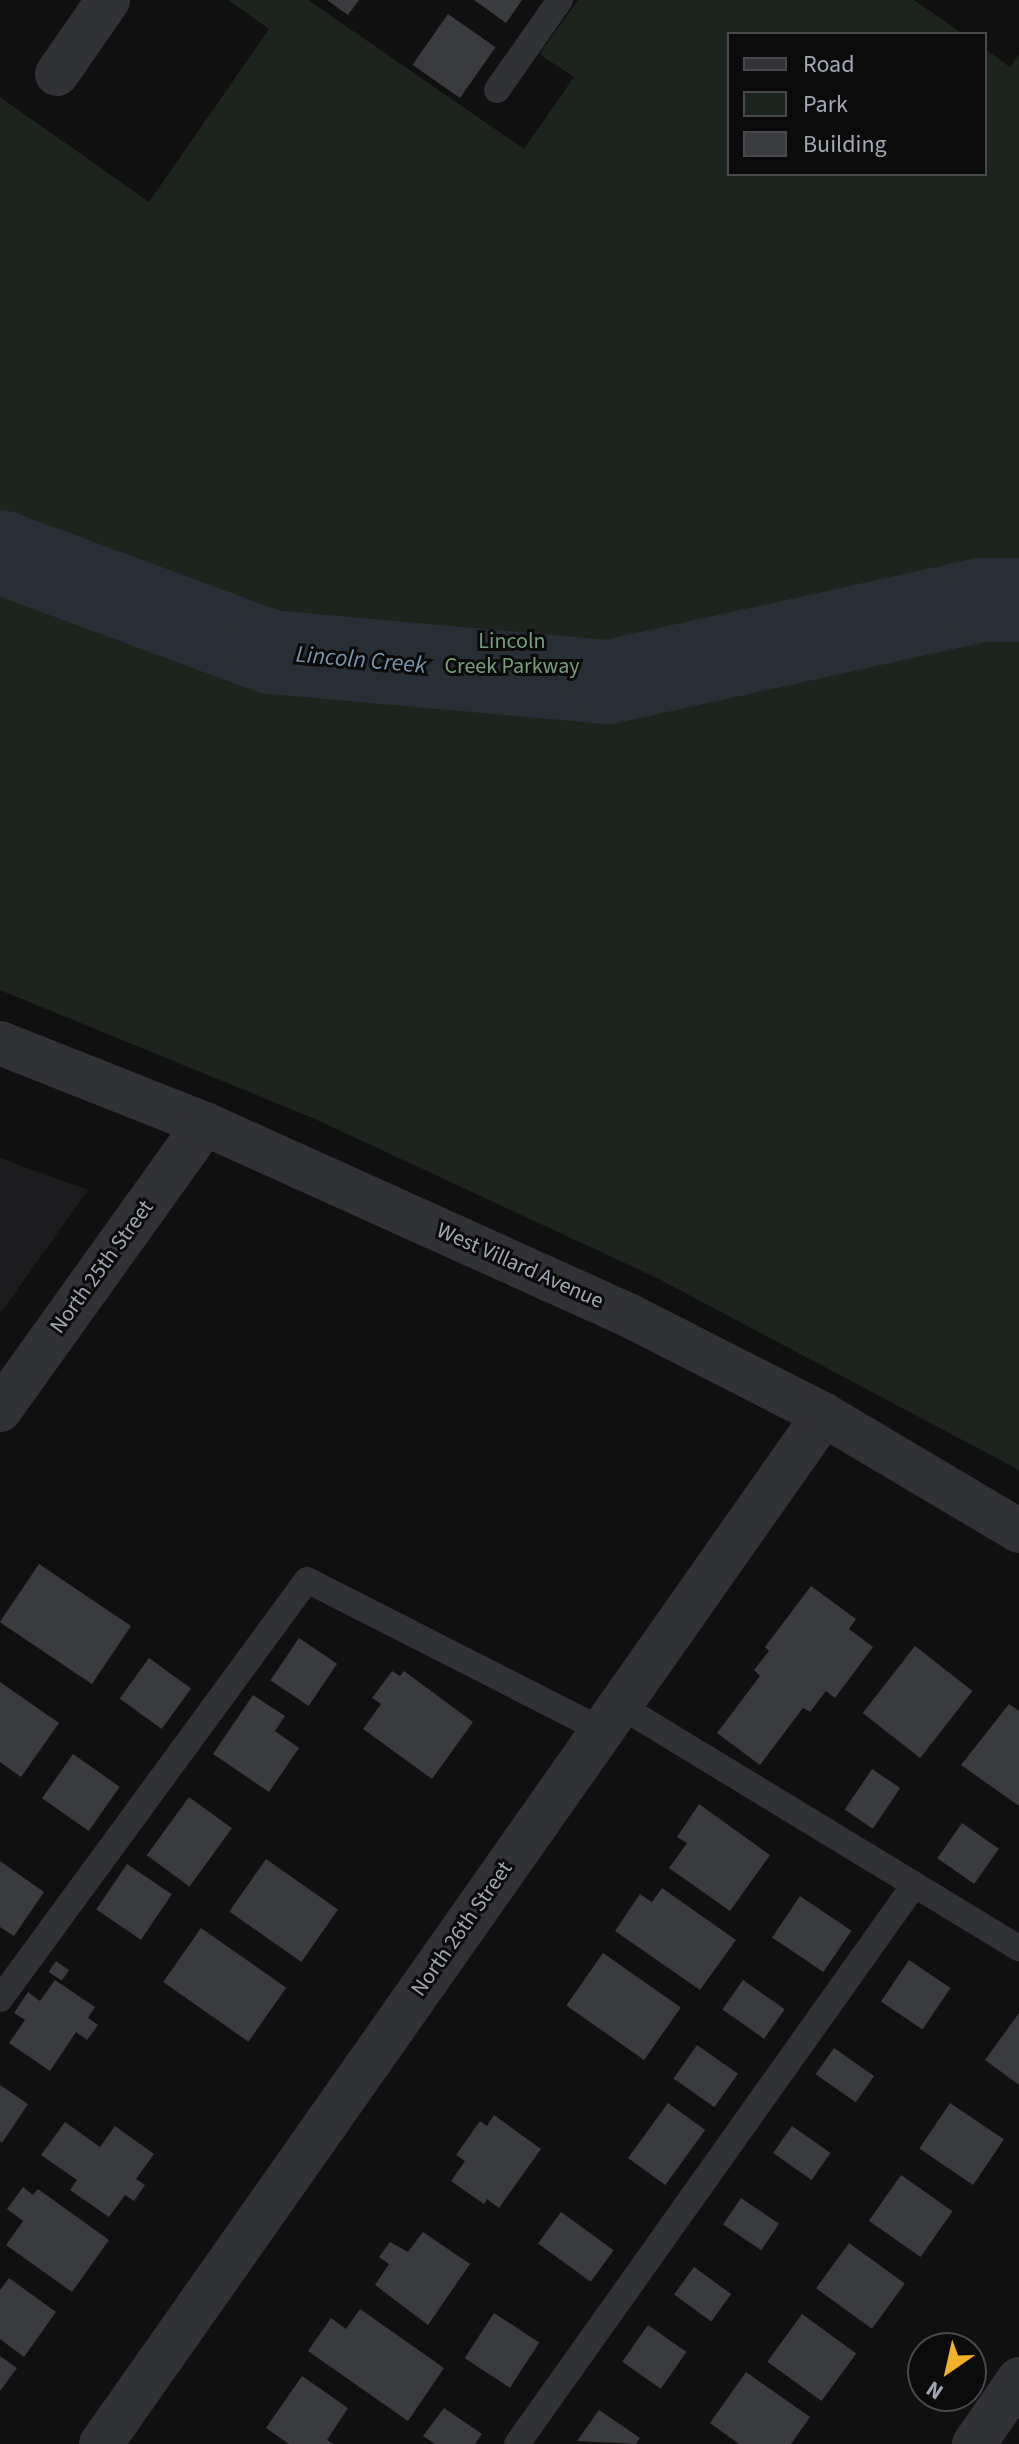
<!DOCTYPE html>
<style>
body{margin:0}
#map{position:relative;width:1019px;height:2444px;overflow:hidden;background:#101011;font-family:"Source Sans 3",sans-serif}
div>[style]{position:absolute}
.built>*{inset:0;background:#1c1c1e}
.green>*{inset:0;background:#1c241d}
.river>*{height:84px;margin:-42px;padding:0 42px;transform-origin:42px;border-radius:42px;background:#272e35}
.building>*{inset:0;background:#3a3b3e;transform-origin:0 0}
.service>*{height:26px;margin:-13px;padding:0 13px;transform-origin:13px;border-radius:13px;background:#313236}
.minor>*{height:44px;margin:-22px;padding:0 22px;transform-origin:22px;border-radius:22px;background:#313236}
.tertiary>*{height:44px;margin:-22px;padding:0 22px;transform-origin:22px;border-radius:22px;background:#313236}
span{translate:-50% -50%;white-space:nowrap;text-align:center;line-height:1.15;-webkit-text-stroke:6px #0b0b0c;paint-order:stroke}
.park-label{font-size:22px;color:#779e7a}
.street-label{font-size:22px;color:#a1a6b2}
.water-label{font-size:24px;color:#7793ae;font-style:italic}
.legend{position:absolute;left:727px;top:32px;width:260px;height:144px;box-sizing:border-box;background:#0b0b0c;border:2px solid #47494e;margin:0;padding:10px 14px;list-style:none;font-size:24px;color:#a1a6b2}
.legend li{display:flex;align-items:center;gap:16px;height:40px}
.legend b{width:40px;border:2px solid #47494e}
.north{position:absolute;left:907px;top:2332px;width:80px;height:80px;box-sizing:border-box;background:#0b0b0c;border:2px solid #47494e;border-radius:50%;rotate:214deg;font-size:22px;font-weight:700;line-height:32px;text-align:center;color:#a1a6b2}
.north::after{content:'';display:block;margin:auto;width:28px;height:36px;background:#f2b127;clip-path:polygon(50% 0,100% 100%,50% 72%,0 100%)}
</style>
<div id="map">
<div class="built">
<div style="clip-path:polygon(0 1158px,88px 1190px,0 1314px)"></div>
</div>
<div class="green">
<div style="clip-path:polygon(228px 0,308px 0,524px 149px,574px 77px,539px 54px,578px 0,914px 0,963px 34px,729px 34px,729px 174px,985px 174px,985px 49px,1010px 67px,1019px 54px,1019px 1470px,657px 1278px,315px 1119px,0 990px,0 97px,149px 202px,269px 29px)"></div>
</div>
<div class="river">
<div style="left:0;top:552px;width:289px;rotate:20.3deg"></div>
<div style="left:271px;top:652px;width:338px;rotate:5.1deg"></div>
<div style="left:608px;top:682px;width:381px;rotate:-12.4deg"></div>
<div style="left:980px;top:600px;width:39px"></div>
</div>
<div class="building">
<div style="clip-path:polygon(327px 0,359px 0,348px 15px)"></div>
<div style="clip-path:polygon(474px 0,522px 0,506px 23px)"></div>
<div style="left:448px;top:14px;width:58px;height:62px;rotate:35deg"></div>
<div style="left:39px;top:1564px;width:111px;height:70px;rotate:34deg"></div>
<div style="clip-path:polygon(811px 1586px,856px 1619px,849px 1629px,873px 1647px,835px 1698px,826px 1691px,810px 1712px,803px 1708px,760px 1765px,717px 1733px,760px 1676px,754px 1670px,769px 1651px,765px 1647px)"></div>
<div style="left:299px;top:1638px;width:46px;height:51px;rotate:34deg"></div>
<div style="left:915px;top:1646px;width:73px;height:85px;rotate:38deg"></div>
<div style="left:149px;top:1658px;width:52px;height:50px;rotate:36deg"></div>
<div style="clip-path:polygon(392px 1671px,400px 1676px,404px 1671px,473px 1722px,432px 1779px,363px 1729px,381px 1704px,372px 1698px)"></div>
<div style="clip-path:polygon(0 1682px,59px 1723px,21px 1777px,0 1762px)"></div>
<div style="clip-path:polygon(253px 1695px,285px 1716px,275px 1731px,299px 1748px,269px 1792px,213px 1754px)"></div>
<div style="clip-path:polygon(1009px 1704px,1019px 1711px,1019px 1806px,961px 1765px)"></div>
<div style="left:73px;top:1754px;width:57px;height:54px;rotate:35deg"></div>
<div style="left:872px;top:1769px;width:34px;height:49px;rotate:34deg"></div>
<div style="left:189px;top:1797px;width:53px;height:72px;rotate:36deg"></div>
<div style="clip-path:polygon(699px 1804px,770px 1855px,730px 1911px,669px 1868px,687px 1843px,677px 1837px)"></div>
<div style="left:962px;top:1823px;width:45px;height:43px;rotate:35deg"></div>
<div style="left:266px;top:1859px;width:88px;height:64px;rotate:35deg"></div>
<div style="clip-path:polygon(0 1861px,44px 1892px,14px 1936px,0 1927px)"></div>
<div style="left:127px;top:1864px;width:54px;height:55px;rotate:34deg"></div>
<div style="clip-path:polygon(662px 1888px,736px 1940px,700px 1990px,615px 1931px,640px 1894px,652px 1902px)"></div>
<div style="left:800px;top:1896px;width:62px;height:50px;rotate:34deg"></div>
<div style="left:201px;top:1928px;width:104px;height:66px;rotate:35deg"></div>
<div style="left:603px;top:1953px;width:95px;height:64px;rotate:35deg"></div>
<div style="left:909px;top:1960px;width:50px;height:50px;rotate:34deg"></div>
<div style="left:56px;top:1961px;width:16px;height:13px;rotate:35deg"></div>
<div style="clip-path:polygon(55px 1980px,95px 2007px,88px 2018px,98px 2025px,87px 2040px,76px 2032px,50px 2071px,9px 2043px,25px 2020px,14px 2013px,28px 1992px,40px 2001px)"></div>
<div style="left:743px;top:1980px;width:51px;height:36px;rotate:35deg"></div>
<div style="clip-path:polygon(1019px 2013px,1019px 2085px,985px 2060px)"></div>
<div style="left:697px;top:2045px;width:50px;height:41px;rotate:35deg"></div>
<div style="left:834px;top:2048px;width:49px;height:32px;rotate:35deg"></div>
<div style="clip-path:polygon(0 2085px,28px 2104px,2px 2143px,0 2141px)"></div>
<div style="left:668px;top:2103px;width:46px;height:68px;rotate:36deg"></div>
<div style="left:950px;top:2103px;width:65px;height:55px;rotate:34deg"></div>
<div style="clip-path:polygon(494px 2115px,541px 2149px,499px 2208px,487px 2199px,484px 2204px,451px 2181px,465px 2161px,456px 2155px,480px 2121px,487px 2126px)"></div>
<div style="clip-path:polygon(65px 2122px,100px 2147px,115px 2126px,154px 2154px,136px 2179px,145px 2185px,134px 2201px,125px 2195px,109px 2217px,70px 2190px,77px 2180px,41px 2155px)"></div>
<div style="left:792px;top:2126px;width:47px;height:33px;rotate:35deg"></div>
<div style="left:901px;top:2175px;width:63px;height:56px;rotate:35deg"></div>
<div style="clip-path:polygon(23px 2187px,33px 2195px,38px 2189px,109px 2240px,72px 2292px,6px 2245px,23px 2221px,7px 2209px)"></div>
<div style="left:741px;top:2198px;width:46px;height:32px;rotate:34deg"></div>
<div style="left:561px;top:2212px;width:65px;height:39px;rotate:36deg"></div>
<div style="clip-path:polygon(423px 2232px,470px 2264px,428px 2325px,375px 2285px,389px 2264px,379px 2257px,390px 2242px,408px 2252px)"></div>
<div style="left:849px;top:2243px;width:69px;height:56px;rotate:36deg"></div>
<div style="left:694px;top:2267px;width:46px;height:34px;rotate:36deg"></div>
<div style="clip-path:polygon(9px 2278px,56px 2312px,24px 2357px,0 2339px,0 2290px)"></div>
<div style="clip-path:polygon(360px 2309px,444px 2368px,408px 2421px,308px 2351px,331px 2318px,346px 2329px)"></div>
<div style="left:494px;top:2313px;width:54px;height:54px;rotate:33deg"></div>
<div style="left:802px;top:2314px;width:67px;height:59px;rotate:36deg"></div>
<div style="left:648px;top:2325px;width:47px;height:45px;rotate:35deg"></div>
<div style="clip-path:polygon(0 2356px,17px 2368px,0 2391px)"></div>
<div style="clip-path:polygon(746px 2372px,810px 2417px,791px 2444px,739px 2444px,710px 2423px)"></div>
<div style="clip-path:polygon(302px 2376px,348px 2408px,327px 2440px,334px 2444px,289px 2444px,266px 2428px)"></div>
<div style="clip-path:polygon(444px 2408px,482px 2434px,475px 2444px,435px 2444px,423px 2436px)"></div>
<div style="clip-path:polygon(599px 2410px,640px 2438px,636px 2444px,577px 2441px)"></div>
</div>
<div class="service">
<div style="left:497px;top:90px;width:110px;rotate:-55deg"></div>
<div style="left:619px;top:1705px;width:468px;rotate:31.3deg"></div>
<div style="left:0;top:1999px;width:519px;rotate:-53.77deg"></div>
<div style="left:307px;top:1580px;width:330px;rotate:27deg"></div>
<div style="left:517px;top:2444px;width:682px;rotate:-54.61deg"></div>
</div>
<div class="minor">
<div style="left:57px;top:74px;width:90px;rotate:-55.4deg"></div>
<div style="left:0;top:1410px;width:352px;rotate:-54.4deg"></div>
<div style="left:101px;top:2444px;width:1258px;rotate:-54.91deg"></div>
<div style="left:974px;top:2444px;width:79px;rotate:-55.3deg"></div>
</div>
<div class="tertiary">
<div style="left:0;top:1043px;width:220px;rotate:21.6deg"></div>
<div style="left:205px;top:1124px;width:466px;rotate:24.3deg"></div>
<div style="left:630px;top:1316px;width:218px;rotate:27deg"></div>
<div style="left:824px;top:1415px;width:227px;rotate:30.7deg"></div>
</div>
<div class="park-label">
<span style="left:512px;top:654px">Lincoln<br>Creek Parkway</span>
</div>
<div class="street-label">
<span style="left:520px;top:1266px;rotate:24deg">West Villard Avenue</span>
<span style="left:102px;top:1267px;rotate:-54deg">North 25th Street</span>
<span style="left:462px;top:1929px;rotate:-55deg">North 26th Street</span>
</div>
<div class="water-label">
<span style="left:361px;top:660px;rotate:5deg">Lincoln Creek</span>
</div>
<ul class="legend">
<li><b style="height:10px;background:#313236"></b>Road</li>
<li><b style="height:22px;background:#1c241d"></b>Park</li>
<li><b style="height:22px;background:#3a3b3e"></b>Building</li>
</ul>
<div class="north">N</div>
</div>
